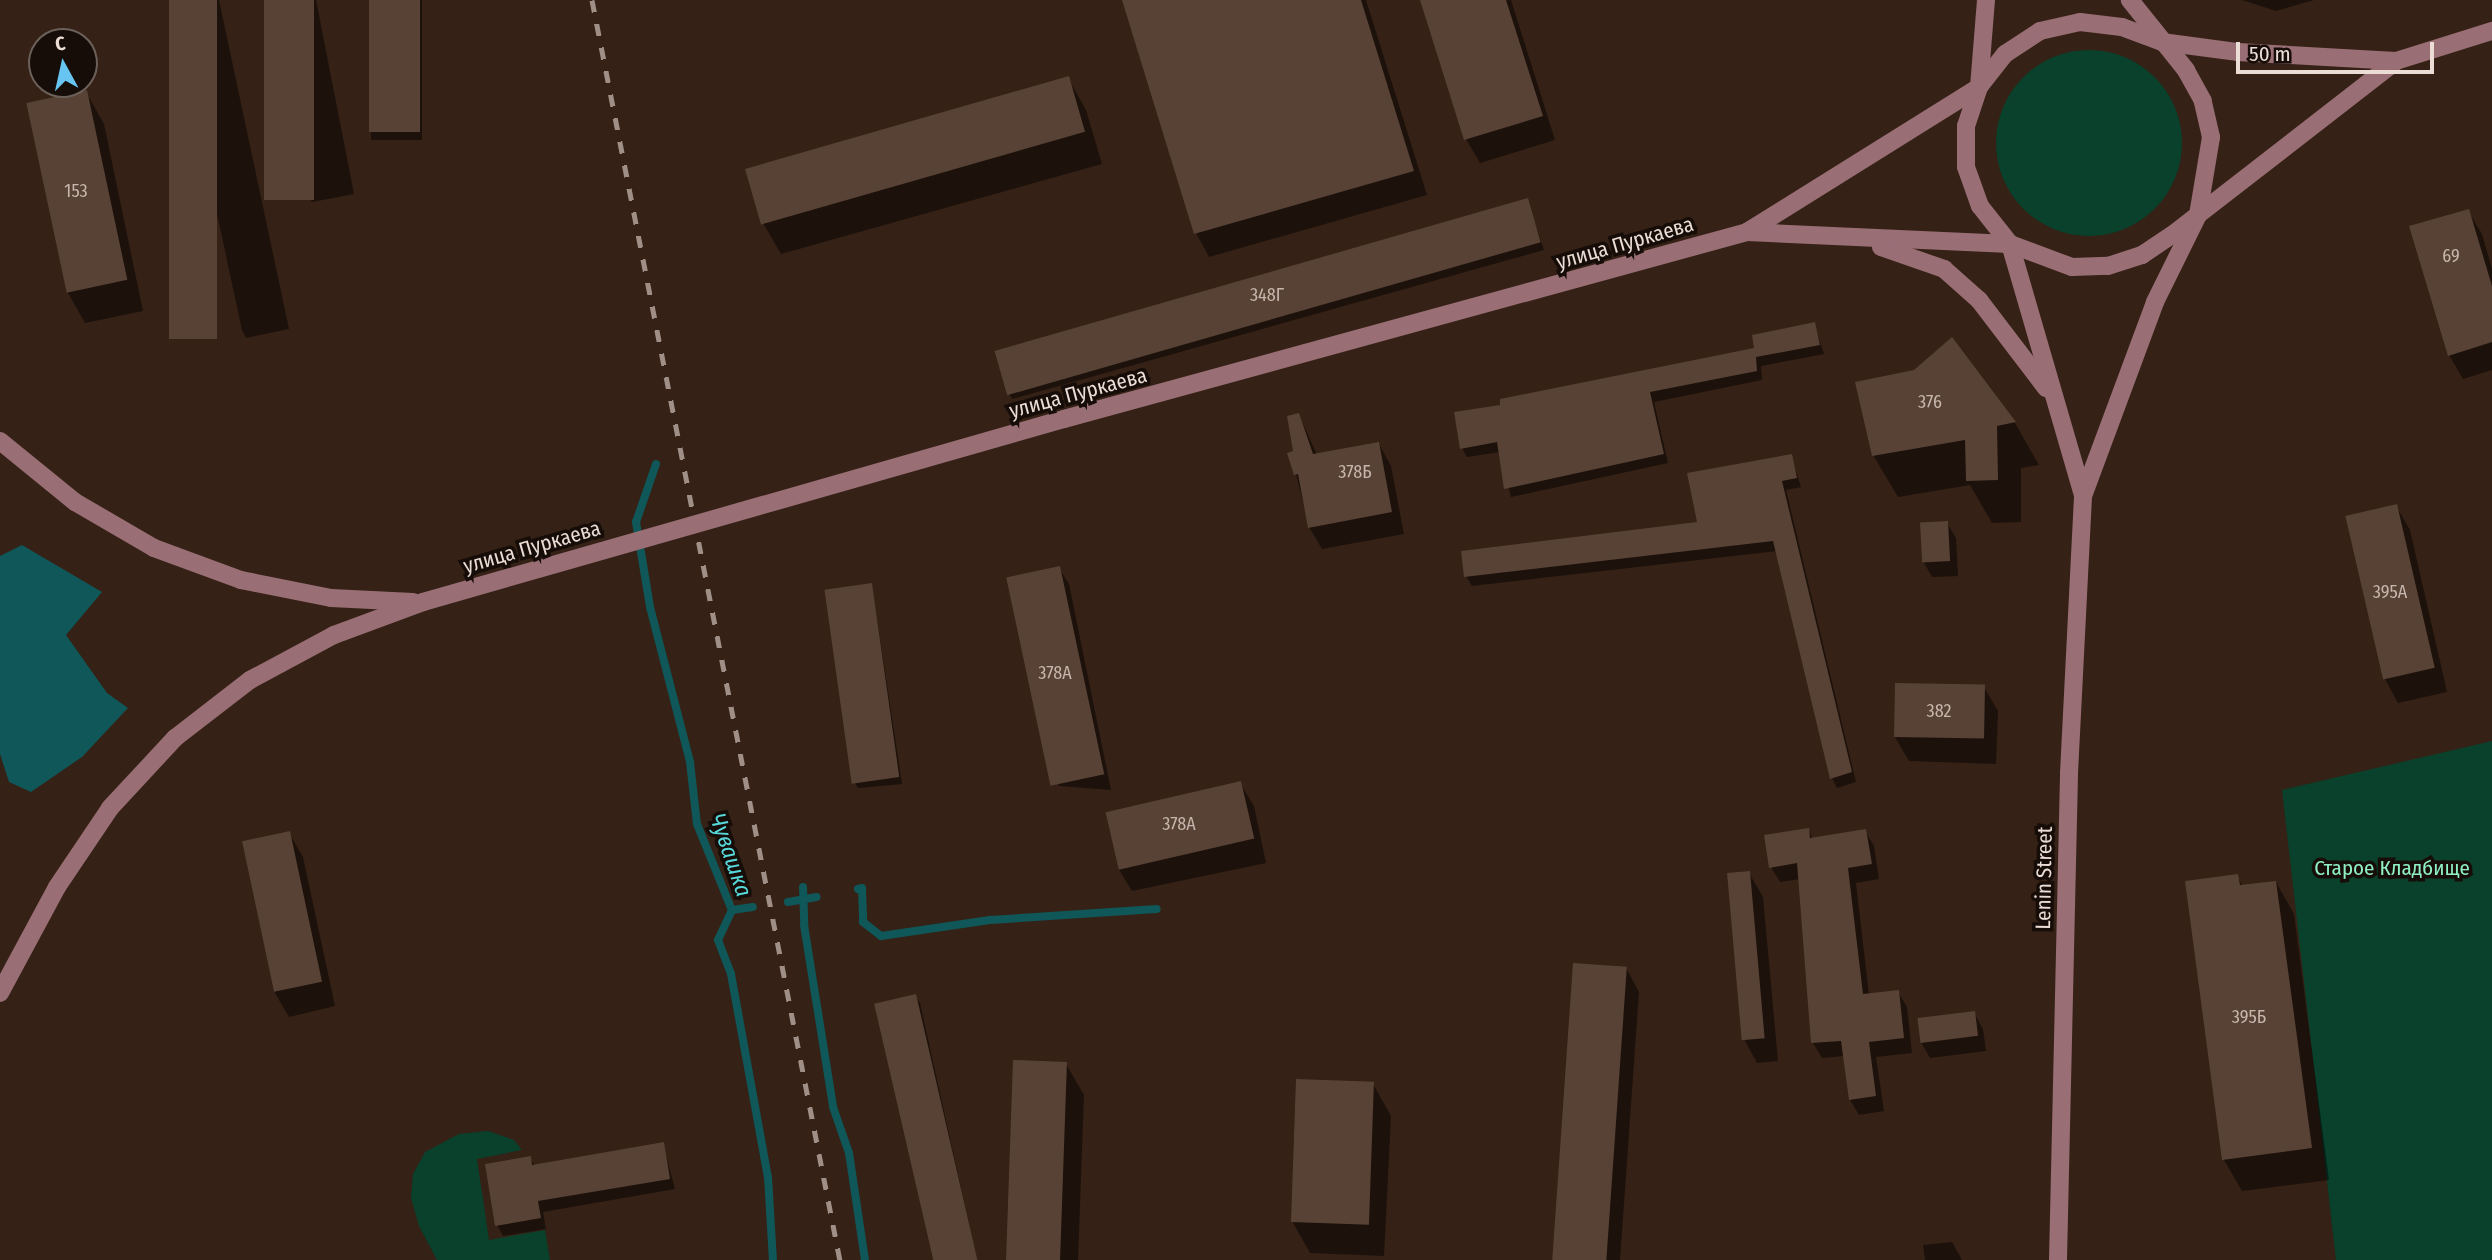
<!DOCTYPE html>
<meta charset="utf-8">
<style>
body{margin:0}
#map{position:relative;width:2492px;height:1260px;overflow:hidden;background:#352115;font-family:"Fira Sans Condensed",sans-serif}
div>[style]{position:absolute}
.green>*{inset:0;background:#09412c}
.round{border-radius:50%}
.water>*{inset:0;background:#0f5758}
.shadow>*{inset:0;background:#0007;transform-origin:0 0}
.stream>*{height:8px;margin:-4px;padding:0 4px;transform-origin:4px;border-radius:4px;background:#0f5758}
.building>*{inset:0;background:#584235;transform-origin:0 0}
.secondary>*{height:18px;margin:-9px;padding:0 9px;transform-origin:9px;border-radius:9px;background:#996e75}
.rail>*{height:5px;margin-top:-2.5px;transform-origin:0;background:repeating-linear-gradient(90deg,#a08f86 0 12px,transparent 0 24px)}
.secondary-bridge>*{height:18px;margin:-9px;padding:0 9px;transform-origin:9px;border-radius:9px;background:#996e75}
span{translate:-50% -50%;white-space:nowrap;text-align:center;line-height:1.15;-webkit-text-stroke:7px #160d08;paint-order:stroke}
.number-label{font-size:18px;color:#c6b6ad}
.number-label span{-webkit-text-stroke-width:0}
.street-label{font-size:21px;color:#ebddd5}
.park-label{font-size:21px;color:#8ff0c3}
.water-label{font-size:23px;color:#57d9db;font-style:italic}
.north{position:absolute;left:28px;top:28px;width:70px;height:70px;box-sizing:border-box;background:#160d08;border:2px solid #6b605a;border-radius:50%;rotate:352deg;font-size:19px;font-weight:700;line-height:28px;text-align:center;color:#ebddd5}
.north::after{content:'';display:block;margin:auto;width:24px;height:32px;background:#68c4f0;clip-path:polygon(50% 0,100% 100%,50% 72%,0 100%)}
.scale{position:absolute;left:2236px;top:42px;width:198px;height:32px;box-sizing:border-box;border:4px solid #ebddd5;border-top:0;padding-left:9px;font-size:21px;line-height:24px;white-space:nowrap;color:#ebddd5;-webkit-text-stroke:5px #160d08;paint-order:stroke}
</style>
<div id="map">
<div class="green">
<div class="round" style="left:1996px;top:50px;width:186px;height:186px"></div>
<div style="clip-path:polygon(2492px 741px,2492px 1260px,2336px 1260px,2282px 790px)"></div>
<div style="clip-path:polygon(488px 1131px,514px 1140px,522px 1150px,477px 1159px,489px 1240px,545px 1230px,550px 1260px,437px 1260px,419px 1226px,411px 1198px,413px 1174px,425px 1152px,459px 1134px)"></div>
</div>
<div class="water">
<div style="clip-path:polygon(22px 545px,102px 592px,66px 635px,107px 693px,128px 708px,82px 757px,31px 792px,9px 782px,0 754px,0 556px)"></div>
</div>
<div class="shadow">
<div style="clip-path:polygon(171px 0,219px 0,289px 329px,246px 338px,242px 330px)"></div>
<div style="clip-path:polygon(266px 0,316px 0,354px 194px,312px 202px,308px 195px)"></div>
<div style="left:371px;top:0;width:51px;height:140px"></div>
<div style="clip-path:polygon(1123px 0,1366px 0,1427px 195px,1209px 257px,1196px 233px)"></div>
<div style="clip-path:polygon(1422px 0,1511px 0,1555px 140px,1480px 163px,1466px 139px)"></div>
<div style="clip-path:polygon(2242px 0,2314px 0,2276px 11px)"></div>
<div style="clip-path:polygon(1068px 78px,1086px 110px,1102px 164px,781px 254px,763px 223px)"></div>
<div style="clip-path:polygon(86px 92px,104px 124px,143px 311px,85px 323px,67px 291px)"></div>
<div style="clip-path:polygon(1527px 200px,1544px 250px,1012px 399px,1008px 392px)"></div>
<div style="clip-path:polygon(2468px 211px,2482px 234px,2492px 269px,2492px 370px,2463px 379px,2449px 355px)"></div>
<div style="clip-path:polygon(1814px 324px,1824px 354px,1761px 366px,1762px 380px,1654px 402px,1668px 463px,1511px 497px,1500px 452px,1467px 457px,1462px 448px,1501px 406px,1756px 349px)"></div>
<div style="clip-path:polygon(1952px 340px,2015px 423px,2039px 465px,2021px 468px,2021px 522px,1992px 523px,1970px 485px,1898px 497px,1873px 455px,1915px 372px)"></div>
<div style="clip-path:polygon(1299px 415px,1317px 455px,1379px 444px,1391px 466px,1404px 534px,1322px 549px,1309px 527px,1296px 474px)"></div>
<div style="clip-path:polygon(1791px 456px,1801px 487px,1786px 490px,1856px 782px,1837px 788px,1832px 778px,1777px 551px,1472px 586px,1466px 576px,1699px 523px)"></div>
<div style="clip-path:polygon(2396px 506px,2410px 530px,2447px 692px,2398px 703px,2385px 679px)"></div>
<div style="clip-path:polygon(1947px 523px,1956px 538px,1958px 576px,1932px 577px,1923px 561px)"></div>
<div style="clip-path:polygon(1059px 568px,1069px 584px,1111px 790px,1059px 786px,1049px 770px)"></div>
<div style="clip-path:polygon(872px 585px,902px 784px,858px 788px,854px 781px)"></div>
<div style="clip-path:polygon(1984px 687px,1998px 711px,1996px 764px,1909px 761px,1895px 737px)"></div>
<div style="clip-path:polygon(1240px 783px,1254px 806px,1266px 863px,1132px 891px,1118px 868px)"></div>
<div style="clip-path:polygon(1808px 830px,1813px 839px,1865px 831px,1874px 846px,1879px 879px,1856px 883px,1869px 995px,1898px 992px,1907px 1007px,1912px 1053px,1876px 1057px,1884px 1111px,1859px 1115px,1850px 1100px,1844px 1056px,1822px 1058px,1813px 1043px,1800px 879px,1780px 882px,1771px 867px)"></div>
<div style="clip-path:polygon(289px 833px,303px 857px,335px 1006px,289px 1017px,275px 993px)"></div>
<div style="clip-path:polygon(1749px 873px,1763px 897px,1778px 1061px,1757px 1063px,1744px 1039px)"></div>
<div style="clip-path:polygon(2237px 876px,2243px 887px,2276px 882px,2294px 914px,2329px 1180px,2242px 1191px,2224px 1160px)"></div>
<div style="clip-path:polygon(1626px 968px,1639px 992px,1620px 1260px,1554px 1260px)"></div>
<div style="clip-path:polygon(915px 996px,920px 1003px,977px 1260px,934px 1260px)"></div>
<div style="clip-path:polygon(1974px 1013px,1983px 1029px,1986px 1051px,1930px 1058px,1921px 1042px,1919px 1019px)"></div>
<div style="clip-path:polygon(1066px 1064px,1084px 1095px,1078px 1260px,1006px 1260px)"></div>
<div style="clip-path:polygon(1373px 1084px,1391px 1116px,1384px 1256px,1310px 1253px,1292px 1221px)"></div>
<div style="clip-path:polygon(663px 1144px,675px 1189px,543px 1212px,546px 1229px,503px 1236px,497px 1225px,530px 1158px,535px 1166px)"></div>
<div style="clip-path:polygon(1952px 1242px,1962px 1260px,1925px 1260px,1923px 1245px)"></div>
</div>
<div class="stream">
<div style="left:656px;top:464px;width:61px;rotate:109deg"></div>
<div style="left:636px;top:522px;width:86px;rotate:80.6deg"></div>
<div style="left:650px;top:607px;width:160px;rotate:75.5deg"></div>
<div style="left:690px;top:762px;width:62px;rotate:83.6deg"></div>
<div style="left:697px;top:824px;width:93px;rotate:67.9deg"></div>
<div style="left:732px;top:910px;width:33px;rotate:115deg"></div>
<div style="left:718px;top:940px;width:36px;rotate:69deg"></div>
<div style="left:731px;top:974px;width:206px;rotate:79.7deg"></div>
<div style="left:768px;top:1177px;width:83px;rotate:86.6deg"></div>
<div style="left:803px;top:887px;width:38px;rotate:88deg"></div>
<div style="left:804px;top:925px;width:184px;rotate:80.9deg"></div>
<div style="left:833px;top:1107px;width:49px;rotate:70.8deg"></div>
<div style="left:849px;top:1153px;width:108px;rotate:81.5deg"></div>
<div style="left:858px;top:889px;width:4px;rotate:-14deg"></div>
<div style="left:862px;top:888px;width:34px;rotate:88deg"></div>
<div style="left:863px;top:922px;width:23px;rotate:38deg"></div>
<div style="left:881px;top:936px;width:110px;rotate:-8.4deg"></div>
<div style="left:990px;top:920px;width:167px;rotate:-3.8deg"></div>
<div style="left:788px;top:902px;width:29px;rotate:-10deg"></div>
<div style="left:732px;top:910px;width:21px;rotate:-8deg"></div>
</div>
<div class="building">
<div style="left:169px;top:0;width:48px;height:339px"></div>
<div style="left:264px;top:0;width:50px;height:200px"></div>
<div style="left:369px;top:0;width:51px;height:132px"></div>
<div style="clip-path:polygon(1122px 0,1361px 0,1414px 171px,1194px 234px)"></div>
<div style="clip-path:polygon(1420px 0,1506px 0,1543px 116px,1464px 140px)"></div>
<div style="left:1069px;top:76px;width:58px;height:337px;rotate:74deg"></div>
<div style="left:87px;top:90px;width:194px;height:62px;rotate:78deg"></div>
<div style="left:1528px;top:198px;width:46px;height:555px;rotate:74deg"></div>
<div style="clip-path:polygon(2469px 209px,2492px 286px,2492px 342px,2448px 356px,2409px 226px)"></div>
<div style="clip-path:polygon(1815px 322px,1820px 345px,1756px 357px,1757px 371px,1650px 392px,1664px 454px,1504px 489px,1497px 442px,1460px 449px,1454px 412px,1500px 405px,1500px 399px,1754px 348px,1752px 335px)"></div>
<div style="clip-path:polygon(1952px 337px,2016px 422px,1997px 426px,1998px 480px,1966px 481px,1965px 440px,1872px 456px,1855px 382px,1914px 370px)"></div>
<div style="clip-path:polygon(1299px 413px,1313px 454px,1379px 442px,1392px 512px,1308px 528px,1298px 474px,1294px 475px,1287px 453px,1293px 451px,1287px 416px)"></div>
<div style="clip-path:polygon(1792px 454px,1797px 478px,1782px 481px,1852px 772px,1830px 779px,1773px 541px,1464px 577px,1461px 551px,1697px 522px,1687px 473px)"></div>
<div style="left:2397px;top:504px;width:168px;height:53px;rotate:77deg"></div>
<div style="left:1948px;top:521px;width:40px;height:28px;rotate:87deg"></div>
<div style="left:1060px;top:566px;width:213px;height:55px;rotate:78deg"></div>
<div style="left:872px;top:583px;width:196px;height:48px;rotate:82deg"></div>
<div style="left:1895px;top:683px;width:90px;height:54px;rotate:1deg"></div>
<div style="left:1241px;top:781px;width:59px;height:139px;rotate:77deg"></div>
<div style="clip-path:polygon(1809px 828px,1810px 838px,1866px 829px,1872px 864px,1848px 868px,1863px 994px,1899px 990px,1904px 1038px,1869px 1042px,1876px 1096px,1849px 1100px,1841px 1041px,1811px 1043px,1797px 863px,1769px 868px,1764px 835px)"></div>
<div style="left:290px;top:831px;width:154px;height:49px;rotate:78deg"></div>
<div style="left:1750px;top:871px;width:168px;height:23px;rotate:85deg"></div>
<div style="clip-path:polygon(2238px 874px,2240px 885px,2276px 881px,2312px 1148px,2222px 1160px,2185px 881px)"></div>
<div style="left:1573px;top:963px;width:54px;height:298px;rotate:4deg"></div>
<div style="left:916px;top:994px;width:273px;height:43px;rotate:77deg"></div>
<div style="left:1975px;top:1011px;width:25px;height:58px;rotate:83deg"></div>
<div style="left:1013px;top:1060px;width:54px;height:200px;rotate:2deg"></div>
<div style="left:1296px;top:1079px;width:78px;height:143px;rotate:2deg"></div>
<div style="clip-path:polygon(664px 1142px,670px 1179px,538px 1201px,541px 1218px,495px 1226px,485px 1164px,531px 1156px,532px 1165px)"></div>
</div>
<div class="secondary">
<div style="left:1986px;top:0;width:87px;rotate:94.6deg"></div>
<div style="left:1979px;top:87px;width:41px;rotate:108.4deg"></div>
<div style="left:1966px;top:126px;width:41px;rotate:90deg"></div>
<div style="left:1966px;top:167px;width:41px;rotate:70.3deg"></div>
<div style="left:1980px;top:206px;width:48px;rotate:51.7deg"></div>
<div style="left:2010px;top:244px;width:262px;rotate:73.8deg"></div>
<div style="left:1747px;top:232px;width:263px;rotate:2.6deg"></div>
<div style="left:2010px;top:244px;width:66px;rotate:20.4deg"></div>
<div style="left:2072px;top:267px;width:36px;rotate:-2deg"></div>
<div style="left:2108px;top:266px;width:36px;rotate:-18deg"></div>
<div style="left:2142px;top:255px;width:36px;rotate:-34deg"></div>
<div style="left:2172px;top:235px;width:284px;rotate:-37.8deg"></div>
<div style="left:1881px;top:247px;width:67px;rotate:19.2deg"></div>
<div style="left:1944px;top:269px;width:47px;rotate:41.5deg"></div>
<div style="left:1979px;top:300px;width:111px;rotate:52.7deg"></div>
<div style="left:1064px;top:419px;width:708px;rotate:-15.31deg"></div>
<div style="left:1747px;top:232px;width:274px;rotate:-32deg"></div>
<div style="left:1979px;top:87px;width:42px;rotate:-51.8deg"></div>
<div style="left:2005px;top:54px;width:42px;rotate:-33.3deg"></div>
<div style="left:2040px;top:31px;width:41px;rotate:-12.7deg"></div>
<div style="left:2080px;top:22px;width:42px;rotate:6.8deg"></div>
<div style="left:2122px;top:27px;width:43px;rotate:20.6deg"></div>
<div style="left:2162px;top:42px;width:77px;rotate:7.5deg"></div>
<div style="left:2238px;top:52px;width:158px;rotate:3.3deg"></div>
<div style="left:2396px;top:61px;width:101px;rotate:-17.4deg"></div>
<div style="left:0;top:441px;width:97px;rotate:39.1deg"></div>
<div style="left:75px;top:502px;width:91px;rotate:30.2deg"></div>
<div style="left:154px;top:548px;width:93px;rotate:20.2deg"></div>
<div style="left:241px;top:580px;width:92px;rotate:11.3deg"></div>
<div style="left:331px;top:598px;width:82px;rotate:2.8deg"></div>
<div style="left:0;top:993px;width:120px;rotate:-61.7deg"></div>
<div style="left:57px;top:887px;width:95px;rotate:-56.1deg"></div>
<div style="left:110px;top:808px;width:96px;rotate:-47.1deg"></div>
<div style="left:175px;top:738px;width:95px;rotate:-37.7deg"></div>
<div style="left:250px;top:680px;width:95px;rotate:-28.2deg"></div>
<div style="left:334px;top:635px;width:95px;rotate:-20.3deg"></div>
<div style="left:2058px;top:1260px;width:487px;rotate:-88.7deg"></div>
<div style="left:2069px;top:773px;width:277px;rotate:-87.1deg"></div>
<div style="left:2083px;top:496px;width:207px;rotate:-69.6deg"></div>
<div style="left:2155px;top:302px;width:97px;rotate:-63.7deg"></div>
<div style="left:2198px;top:215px;width:79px;rotate:-80.5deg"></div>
<div style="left:2211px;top:137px;width:37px;rotate:-103deg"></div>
<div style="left:2203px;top:101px;width:35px;rotate:-119deg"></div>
<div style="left:2186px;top:70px;width:90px;rotate:-128.7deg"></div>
</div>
<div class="rail">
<div style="left:592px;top:0;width:1284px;rotate:78.87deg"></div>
</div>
<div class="secondary-bridge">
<div style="left:423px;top:602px;width:667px;rotate:-15.93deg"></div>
</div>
<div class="number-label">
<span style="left:76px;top:191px">153</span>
<span style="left:2451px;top:256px">69</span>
<span style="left:1267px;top:295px">348Г</span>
<span style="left:1930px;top:402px">376</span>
<span style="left:1355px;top:472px">378Б</span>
<span style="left:2390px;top:592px">395А</span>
<span style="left:1055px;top:673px">378А</span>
<span style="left:1939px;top:711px">382</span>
<span style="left:1179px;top:824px">378А</span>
<span style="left:2249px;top:1017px">395Б</span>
</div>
<div class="street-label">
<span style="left:1625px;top:243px;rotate:-16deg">улица Пуркаева</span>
<span style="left:1078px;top:393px;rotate:-15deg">улица Пуркаева</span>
<span style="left:532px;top:547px;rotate:-16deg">улица Пуркаева</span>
<span style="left:2044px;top:878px;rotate:-89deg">Lenin Street</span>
</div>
<div class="park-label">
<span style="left:2392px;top:868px">Старое Кладбище</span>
</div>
<div class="water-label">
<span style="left:731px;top:855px;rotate:71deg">Чувашка</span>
</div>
<div class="north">С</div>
<div class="scale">50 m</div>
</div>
